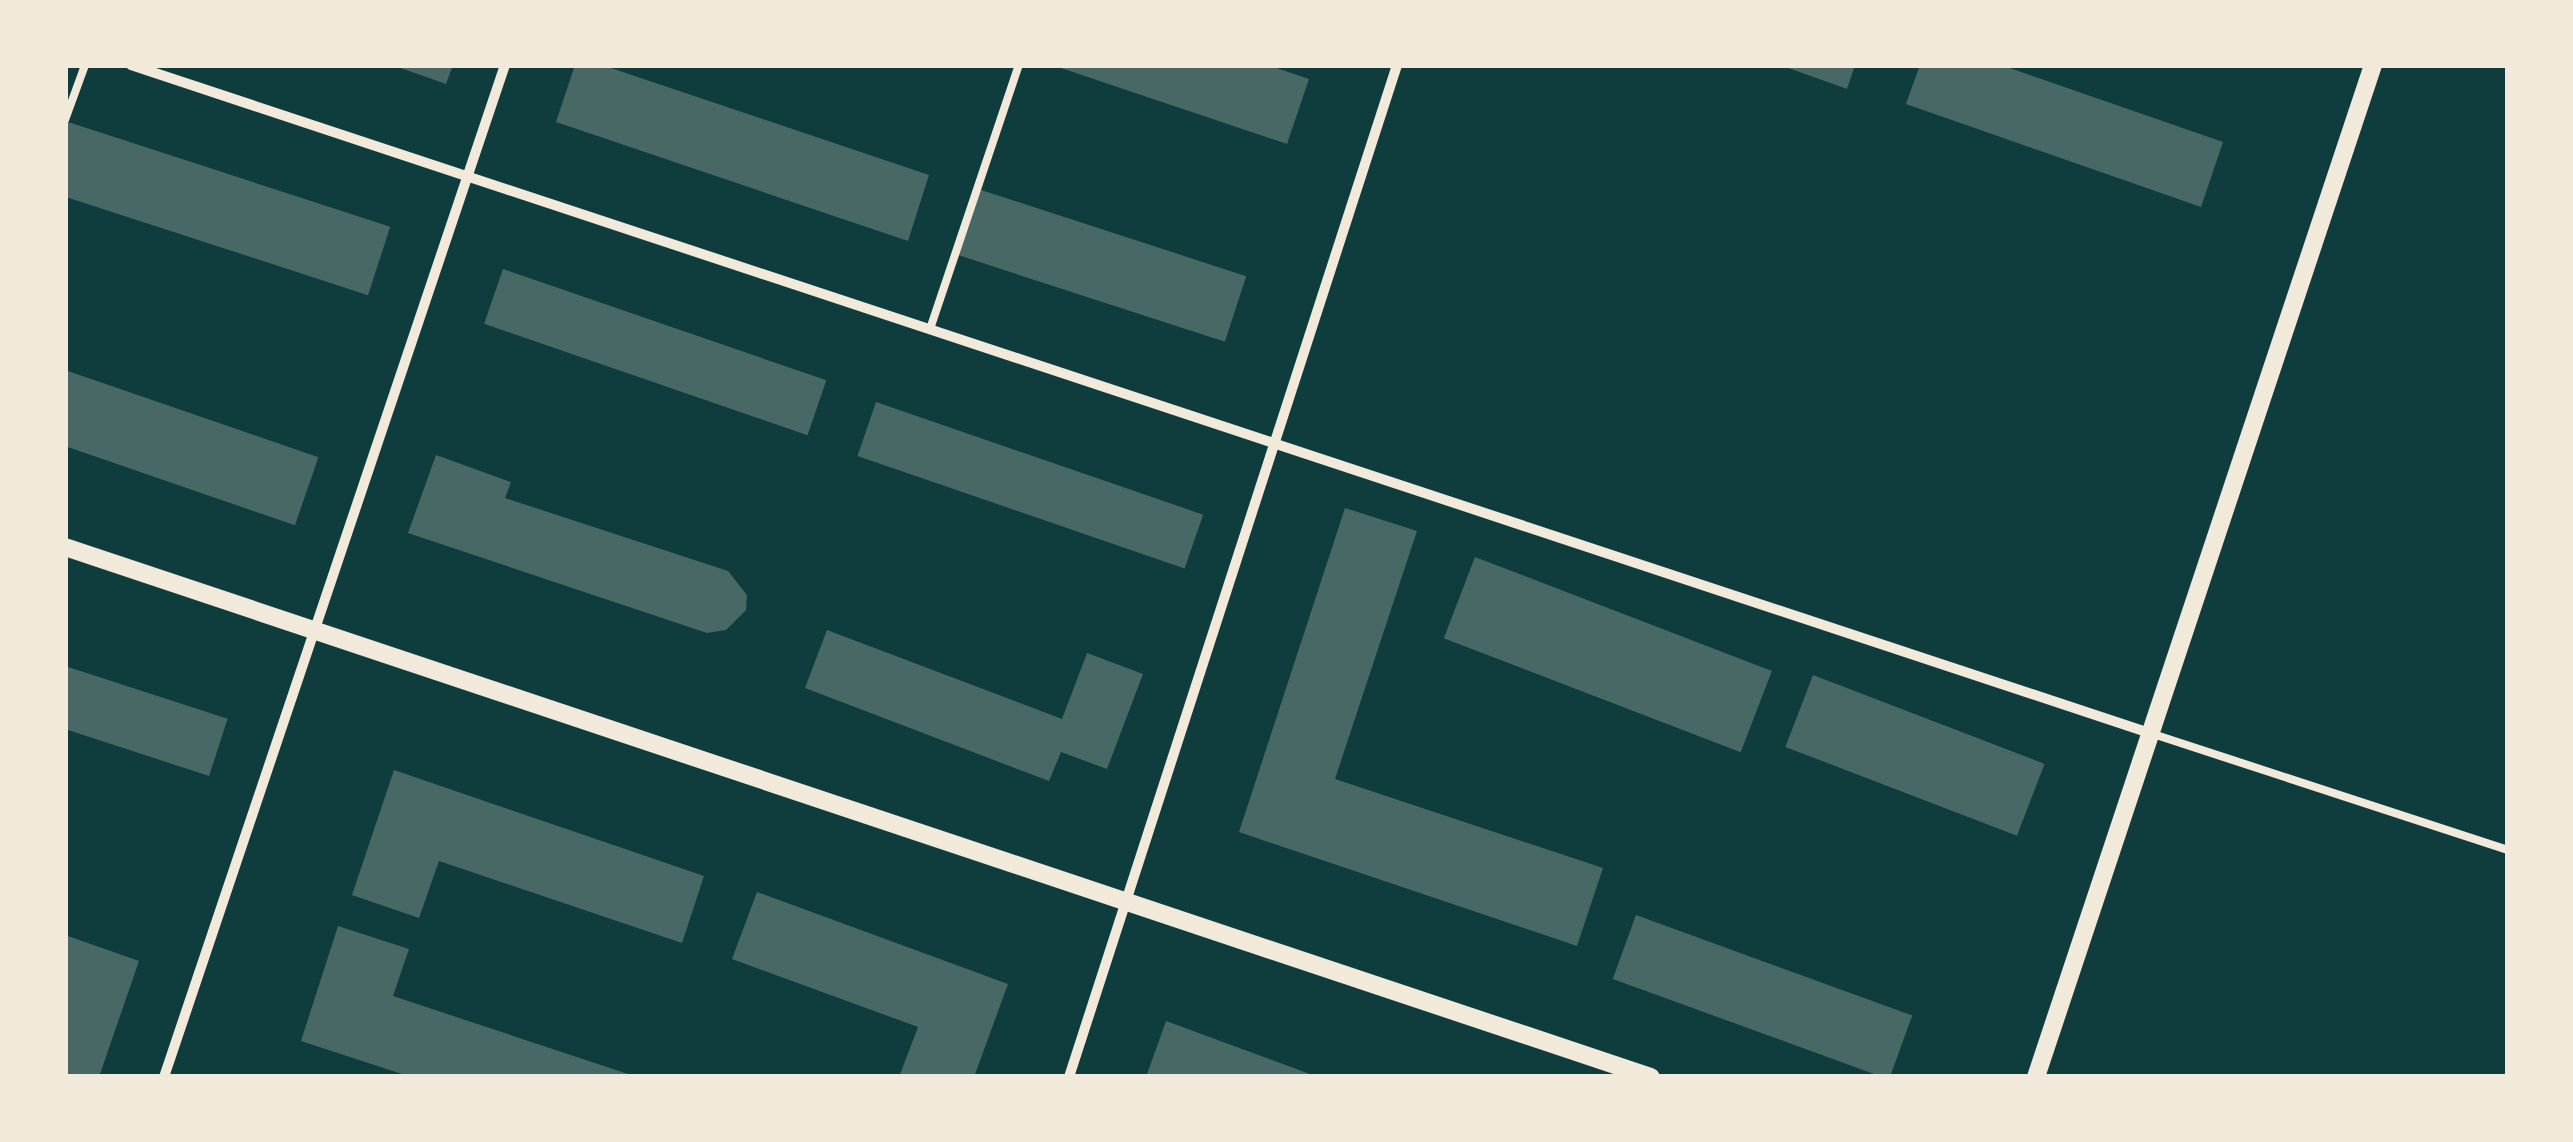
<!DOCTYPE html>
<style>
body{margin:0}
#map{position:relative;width:2573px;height:1142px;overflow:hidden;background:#0f3d3e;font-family:"Alegreya Sans",sans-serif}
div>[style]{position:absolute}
.building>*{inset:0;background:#486865;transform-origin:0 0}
.service>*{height:8px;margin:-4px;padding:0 4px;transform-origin:4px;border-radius:4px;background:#f1e9da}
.minor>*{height:10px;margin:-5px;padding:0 5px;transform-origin:5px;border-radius:5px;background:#f1e9da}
.tertiary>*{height:18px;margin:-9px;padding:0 9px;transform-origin:9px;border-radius:9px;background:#f1e9da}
span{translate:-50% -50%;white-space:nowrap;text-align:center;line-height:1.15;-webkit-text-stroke:9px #f1e9da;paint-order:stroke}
.frame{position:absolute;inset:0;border:68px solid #f1e9da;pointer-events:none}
</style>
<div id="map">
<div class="building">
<div style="clip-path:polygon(392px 65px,453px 65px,446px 84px)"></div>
<div style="clip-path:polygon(575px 65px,602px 65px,929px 175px,908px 241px,556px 122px)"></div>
<div style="clip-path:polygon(1052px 65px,1268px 65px,1309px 79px,1287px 144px)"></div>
<div style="clip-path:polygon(1780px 65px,1855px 65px,1847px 89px)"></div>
<div style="clip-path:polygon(1920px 65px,2001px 65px,2223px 142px,2201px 207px,1906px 104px)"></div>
<div style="left:65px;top:121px;width:342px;height:72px;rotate:18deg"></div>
<div style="left:978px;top:189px;width:282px;height:69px;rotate:18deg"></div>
<div style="left:503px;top:269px;width:342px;height:58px;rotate:19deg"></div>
<div style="left:65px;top:370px;width:268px;height:72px;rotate:19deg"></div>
<div style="left:876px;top:402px;width:346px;height:57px;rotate:19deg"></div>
<div style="clip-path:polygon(436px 455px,511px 482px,505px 498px,728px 571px,747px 595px,746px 610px,726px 630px,707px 633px,408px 533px)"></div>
<div style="clip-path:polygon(1345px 508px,1417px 531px,1335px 779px,1603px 868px,1577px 946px,1239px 832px)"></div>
<div style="left:1475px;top:557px;width:318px;height:87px;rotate:21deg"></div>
<div style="clip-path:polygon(827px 630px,1062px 719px,1087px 653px,1143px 674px,1107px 769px,1061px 752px,1049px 781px,805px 688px)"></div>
<div style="left:65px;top:666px;width:171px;height:60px;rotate:18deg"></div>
<div style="left:1813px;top:675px;width:248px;height:77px;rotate:21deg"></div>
<div style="clip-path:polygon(394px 770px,704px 876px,682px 943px,439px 861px,419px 918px,352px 895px)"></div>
<div style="clip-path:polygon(757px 892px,1008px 984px,974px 1077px,899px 1077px,918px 1027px,732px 959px)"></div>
<div style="left:1636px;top:915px;width:294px;height:68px;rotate:20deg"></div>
<div style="clip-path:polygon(338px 926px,409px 949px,393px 996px,637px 1077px,411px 1077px,301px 1041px)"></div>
<div style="clip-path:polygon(65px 935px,139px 961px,99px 1077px,65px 1077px)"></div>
<div style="clip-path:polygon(1166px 1021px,1318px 1077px,1146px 1077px)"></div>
</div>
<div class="service">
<div style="left:65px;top:120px;width:59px;rotate:-70deg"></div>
<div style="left:930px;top:329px;width:279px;rotate:-71.4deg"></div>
<div style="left:2150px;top:733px;width:377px;rotate:18.1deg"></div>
</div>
<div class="minor">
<div style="left:131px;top:65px;width:2127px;rotate:18.31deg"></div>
<div style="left:164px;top:1077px;width:1068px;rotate:-71.38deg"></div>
<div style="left:1069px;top:1077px;width:1064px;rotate:-72.04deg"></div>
</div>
<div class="tertiary">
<div style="left:65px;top:547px;width:1672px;rotate:18.48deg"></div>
<div style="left:2036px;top:1077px;width:1067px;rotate:-71.58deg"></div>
</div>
<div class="frame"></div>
</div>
